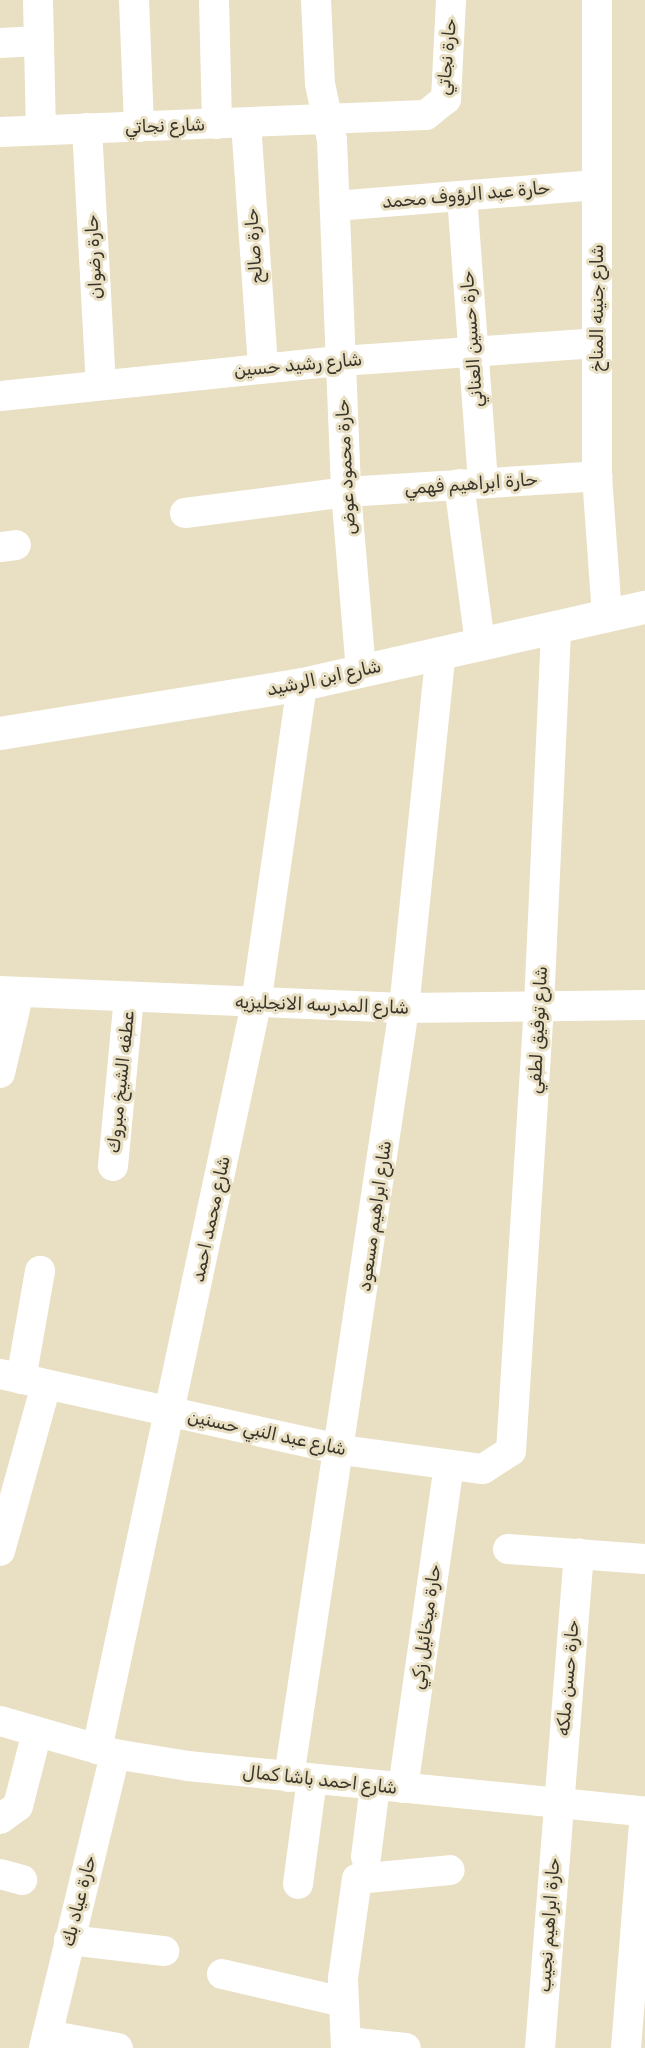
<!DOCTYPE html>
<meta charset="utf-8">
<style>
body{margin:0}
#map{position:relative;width:645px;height:2048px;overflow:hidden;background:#e9dfc3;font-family:Rubik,Vazirmatn,sans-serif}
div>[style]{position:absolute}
.street>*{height:30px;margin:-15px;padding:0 15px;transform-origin:15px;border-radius:15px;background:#fff}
.secondary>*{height:33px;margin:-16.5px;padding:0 16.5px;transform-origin:16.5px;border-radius:16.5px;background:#fff}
span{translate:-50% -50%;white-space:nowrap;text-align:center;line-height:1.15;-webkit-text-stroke:6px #e9dfc3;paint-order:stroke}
.street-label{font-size:18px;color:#383429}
</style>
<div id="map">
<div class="street">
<div style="left:38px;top:0;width:130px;rotate:88.7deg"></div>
<div style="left:134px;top:0;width:127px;rotate:87.7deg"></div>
<div style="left:214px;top:0;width:124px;rotate:88.6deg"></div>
<div style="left:316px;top:0;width:84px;rotate:87.3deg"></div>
<div style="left:320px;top:84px;width:57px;rotate:77.9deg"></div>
<div style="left:332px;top:140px;width:352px;rotate:87.7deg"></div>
<div style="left:346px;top:492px;width:180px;rotate:85.2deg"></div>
<div style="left:597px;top:0;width:476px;rotate:90deg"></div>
<div style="left:597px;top:476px;width:139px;rotate:85.9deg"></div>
<div style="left:0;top:43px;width:39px;rotate:-3deg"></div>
<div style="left:246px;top:123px;width:246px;rotate:86deg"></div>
<div style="left:87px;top:128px;width:257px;rotate:86.9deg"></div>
<div style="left:0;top:132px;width:426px;rotate:-2.3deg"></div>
<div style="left:426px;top:115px;width:26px;rotate:-39deg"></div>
<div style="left:446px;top:99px;width:99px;rotate:-87.1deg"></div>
<div style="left:462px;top:196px;width:288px;rotate:85.8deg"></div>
<div style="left:335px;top:206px;width:262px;rotate:-4.6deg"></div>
<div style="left:0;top:396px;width:343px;rotate:-5.9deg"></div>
<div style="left:341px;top:361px;width:256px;rotate:-4deg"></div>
<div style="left:459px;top:484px;width:160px;rotate:82.5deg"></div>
<div style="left:185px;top:513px;width:162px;rotate:-7.4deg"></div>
<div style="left:346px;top:492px;width:252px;rotate:-3.6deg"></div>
<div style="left:0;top:547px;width:16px;rotate:-7deg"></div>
<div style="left:0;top:991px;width:404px;rotate:2.4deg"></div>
<div style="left:404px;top:1008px;width:241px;rotate:-0.7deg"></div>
<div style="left:0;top:1073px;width:83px;rotate:-76.8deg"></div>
<div style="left:113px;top:1166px;width:170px;rotate:-84.6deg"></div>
<div style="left:0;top:1374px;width:350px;rotate:12.5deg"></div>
<div style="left:342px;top:1450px;width:142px;rotate:7.7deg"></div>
<div style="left:483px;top:1469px;width:33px;rotate:-33deg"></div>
<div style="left:511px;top:1451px;width:446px;rotate:-86.4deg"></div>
<div style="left:539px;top:1006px;width:379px;rotate:-87.4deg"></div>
<div style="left:21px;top:1379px;width:110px;rotate:-80deg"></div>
<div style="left:508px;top:1549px;width:137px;rotate:4.2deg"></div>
<div style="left:0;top:1551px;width:172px;rotate:-74.5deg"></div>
<div style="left:0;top:1721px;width:120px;rotate:16deg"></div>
<div style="left:115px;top:1754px;width:74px;rotate:9.3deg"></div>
<div style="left:188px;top:1766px;width:459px;rotate:5.7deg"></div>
<div style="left:97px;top:1749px;width:762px;rotate:-77.95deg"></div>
<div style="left:256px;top:1004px;width:323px;rotate:-81.8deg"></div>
<div style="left:289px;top:1777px;width:778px;rotate:-81.49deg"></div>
<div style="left:404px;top:1008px;width:358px;rotate:-84.1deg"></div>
<div style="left:403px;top:1788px;width:325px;rotate:-81.9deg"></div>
<div style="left:0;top:1819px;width:22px;rotate:-36deg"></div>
<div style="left:18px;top:1806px;width:76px;rotate:-75.6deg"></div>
<div style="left:366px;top:1857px;width:72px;rotate:-82.8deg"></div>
<div style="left:0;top:1874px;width:23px;rotate:15deg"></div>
<div style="left:298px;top:1884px;width:106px;rotate:-82.4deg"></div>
<div style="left:69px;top:1940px;width:96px;rotate:6.6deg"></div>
<div style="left:222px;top:1974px;width:124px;rotate:13deg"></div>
<div style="left:47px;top:2035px;width:72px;rotate:10.4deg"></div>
<div style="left:44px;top:2048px;width:302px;rotate:-76.4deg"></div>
<div style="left:346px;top:2048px;width:70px;rotate:-92.5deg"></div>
<div style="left:343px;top:1978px;width:100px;rotate:-82deg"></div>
<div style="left:357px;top:1879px;width:93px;rotate:-5.5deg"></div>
<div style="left:348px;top:2048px;width:6px;rotate:-99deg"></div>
<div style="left:347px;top:2042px;width:59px;rotate:5.8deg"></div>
<div style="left:540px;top:2048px;width:496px;rotate:-85.5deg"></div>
<div style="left:626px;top:2048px;width:237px;rotate:-85.4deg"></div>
</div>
<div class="secondary">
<div style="left:0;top:733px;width:306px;rotate:-9.2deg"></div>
<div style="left:302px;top:684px;width:352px;rotate:-12.7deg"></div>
</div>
<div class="street-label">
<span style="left:447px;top:57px;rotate:-85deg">حارة نجاتي</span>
<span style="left:165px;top:126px;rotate:-2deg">شارع نجاتي</span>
<span style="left:466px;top:195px;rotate:-5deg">حارة عبد الرؤوف محمد</span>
<span style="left:254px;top:246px;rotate:-94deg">حارة صالح</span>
<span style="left:94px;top:257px;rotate:-93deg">حارة رضوان</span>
<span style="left:597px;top:308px;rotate:-90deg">شارع جنينه المناخ</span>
<span style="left:472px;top:339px;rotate:-94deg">حارة حسين العناني</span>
<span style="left:298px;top:365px;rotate:-5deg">شارع رشيد حسين</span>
<span style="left:346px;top:467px;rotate:-93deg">حارة محمود عوض</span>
<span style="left:471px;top:484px;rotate:-4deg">حارة ابراهيم فهمي</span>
<span style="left:324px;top:678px;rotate:-12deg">شارع ابن الرشيد</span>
<span style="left:322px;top:1005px;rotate:2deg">شارع المدرسه الانجليزيه</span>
<span style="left:538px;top:1030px;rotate:-87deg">شارع توفيق لطفي</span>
<span style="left:121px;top:1082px;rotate:-84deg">عطفه الشيخ مبروك</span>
<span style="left:375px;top:1216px;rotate:-82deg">شارع ابراهيم مسعود</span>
<span style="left:211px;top:1219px;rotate:-78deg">شارع محمد احمد</span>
<span style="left:267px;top:1433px;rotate:12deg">شارع عبد النبي حسنين</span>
<span style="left:426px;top:1627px;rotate:-82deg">حارة ميخائيل زكي</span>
<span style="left:568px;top:1678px;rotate:-85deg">حارة حسن ملكه</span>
<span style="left:320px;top:1780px;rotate:6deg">شارع احمد باشا كمال</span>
<span style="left:79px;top:1901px;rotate:-76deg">حارة عياد بك</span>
<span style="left:549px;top:1925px;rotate:-86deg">حارة ابراهيم نجيب</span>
</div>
</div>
